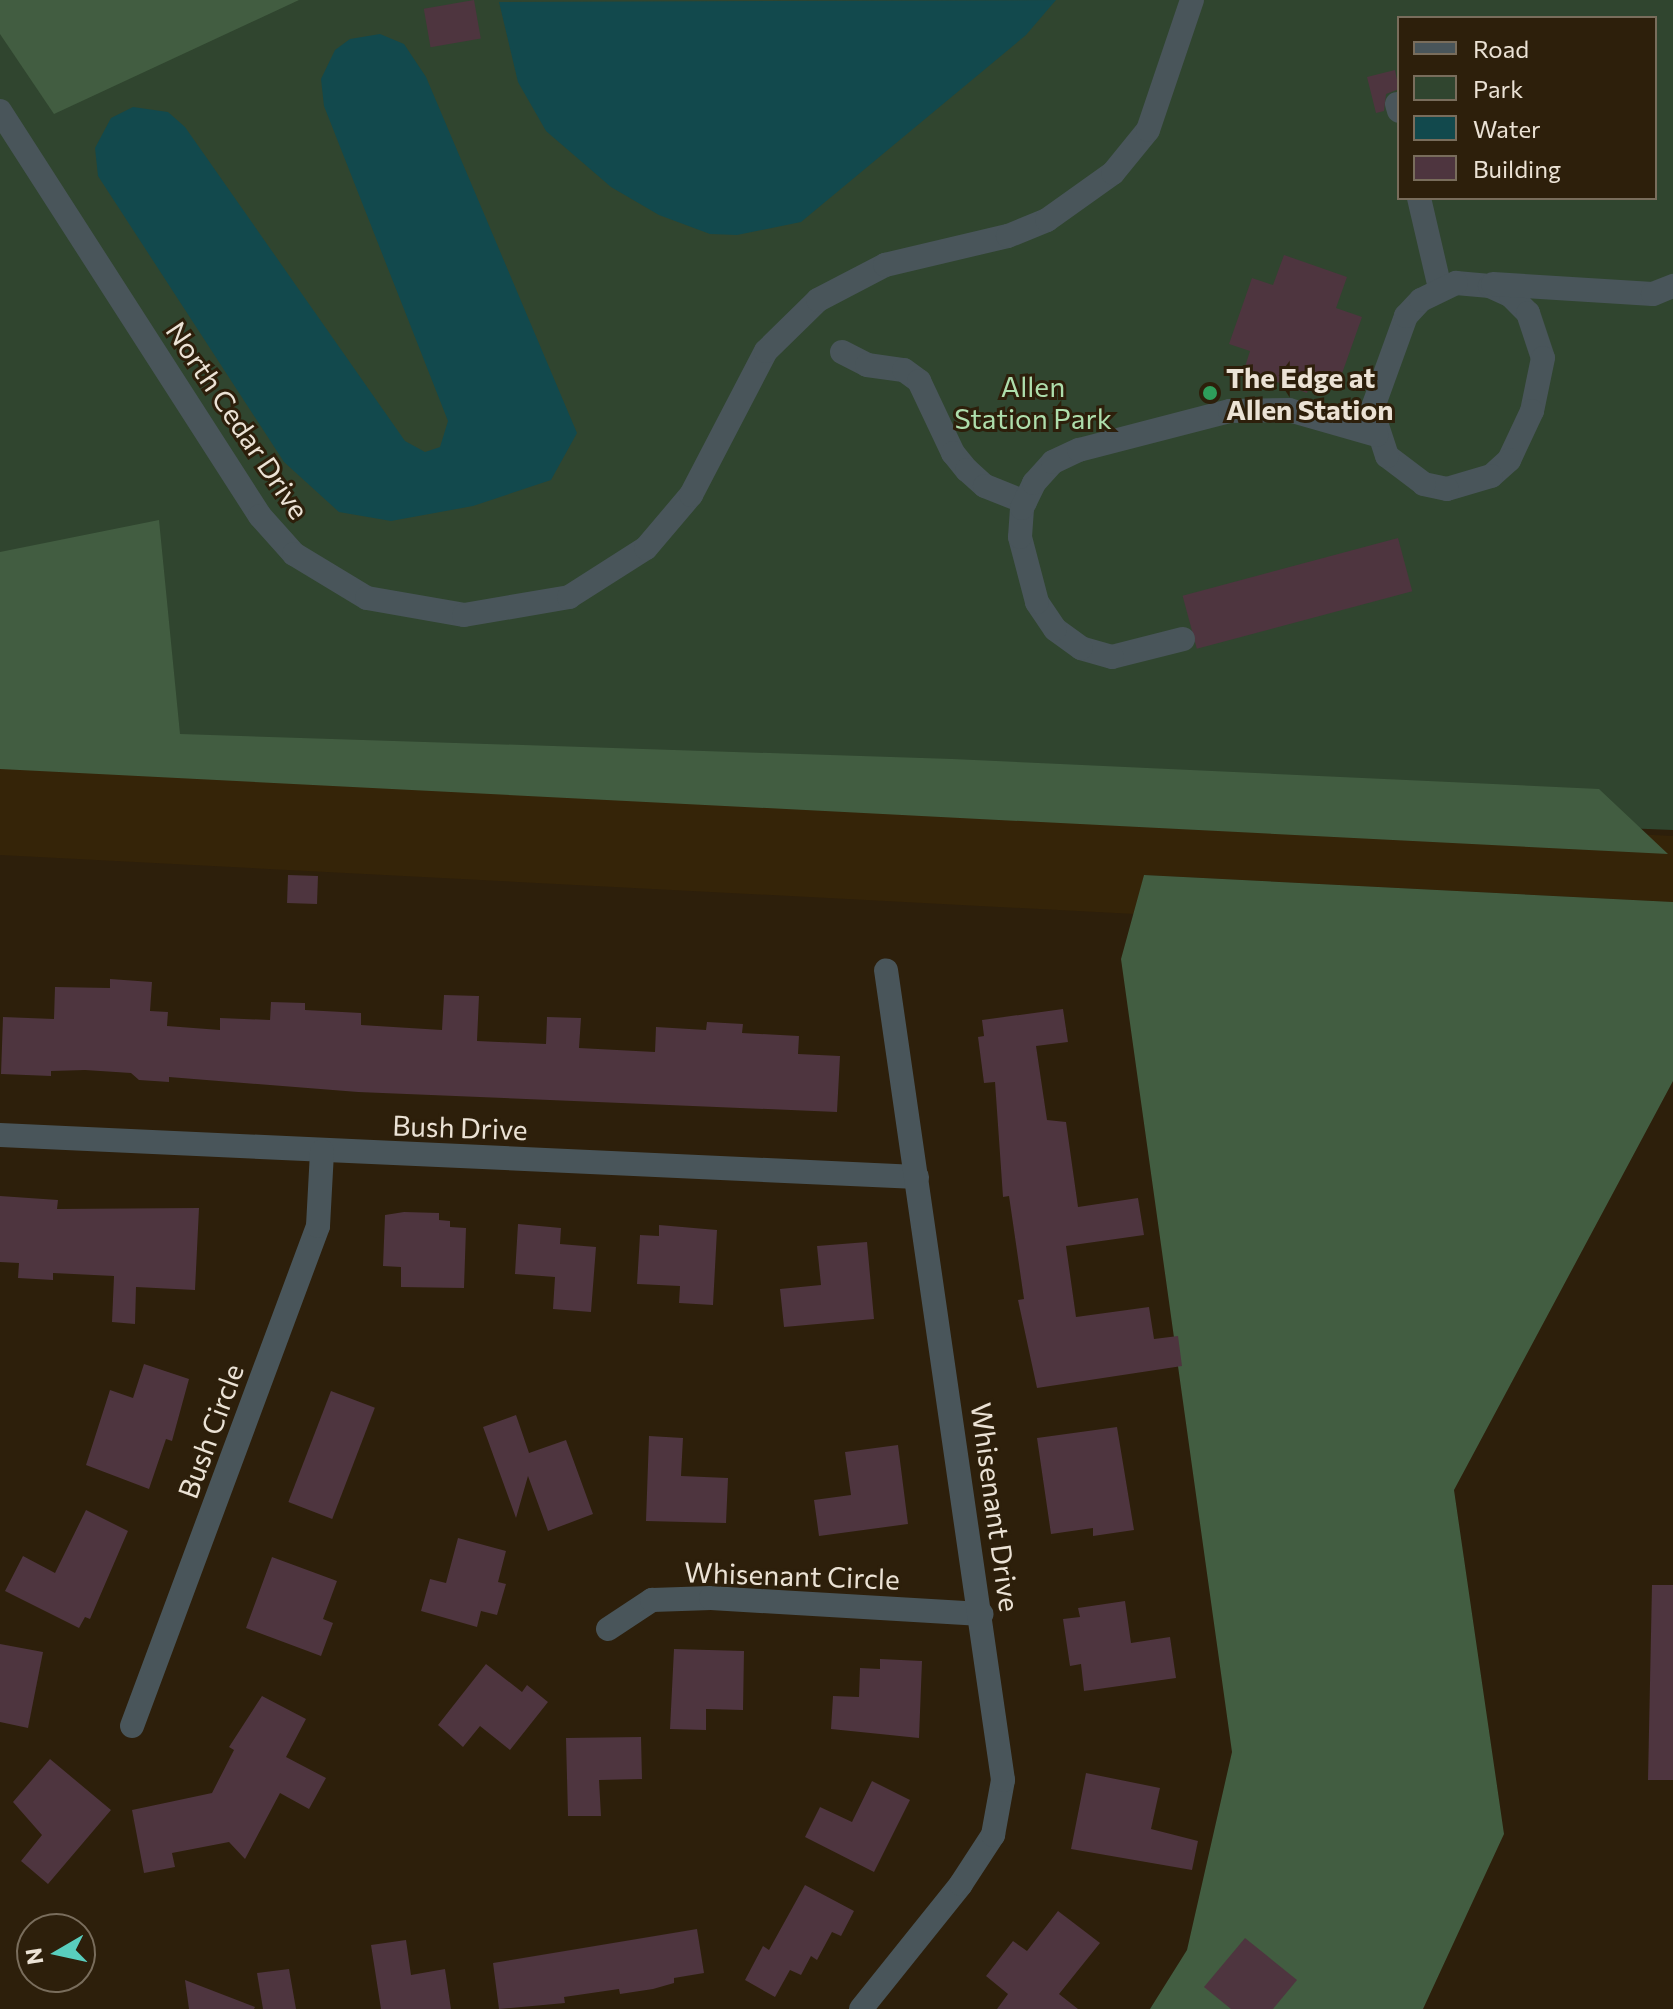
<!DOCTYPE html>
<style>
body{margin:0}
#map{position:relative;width:1673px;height:2009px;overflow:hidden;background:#2d1f0b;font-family:Commissioner,sans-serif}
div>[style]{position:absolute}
.built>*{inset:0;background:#352408}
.green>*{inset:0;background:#30452f}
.forest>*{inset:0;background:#425d41}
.water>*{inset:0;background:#12494d}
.building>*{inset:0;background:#4e353f;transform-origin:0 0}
.minor>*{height:24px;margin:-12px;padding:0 12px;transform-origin:12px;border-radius:12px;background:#49555a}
.dots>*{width:22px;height:22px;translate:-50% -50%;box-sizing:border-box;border:4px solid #2d1f0b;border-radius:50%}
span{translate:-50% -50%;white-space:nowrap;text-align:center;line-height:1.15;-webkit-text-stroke:6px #2d1f0b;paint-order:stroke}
.poi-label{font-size:28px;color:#ebe2d5;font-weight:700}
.left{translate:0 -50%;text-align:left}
.park-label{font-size:28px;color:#aedeac}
.street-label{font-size:28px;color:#ebe2d5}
.legend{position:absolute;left:1397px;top:16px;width:260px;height:184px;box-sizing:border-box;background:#2d1f0b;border:2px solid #796d5c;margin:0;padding:10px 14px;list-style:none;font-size:24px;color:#ebe2d5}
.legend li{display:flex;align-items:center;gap:16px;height:40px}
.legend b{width:40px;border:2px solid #796d5c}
.north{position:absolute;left:16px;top:1913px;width:80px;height:80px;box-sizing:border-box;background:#2d1f0b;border:2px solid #796d5c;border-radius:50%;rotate:261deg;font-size:22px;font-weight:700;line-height:32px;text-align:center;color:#ebe2d5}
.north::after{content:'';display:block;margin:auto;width:28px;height:36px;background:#59cebe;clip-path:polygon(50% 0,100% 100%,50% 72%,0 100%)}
</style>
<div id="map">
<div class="built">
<div style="clip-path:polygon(0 752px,1673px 836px,1673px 902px,1144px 875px,1135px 914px,0 855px)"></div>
</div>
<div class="green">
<div style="clip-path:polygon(evenodd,0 0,1673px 0,1673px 830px,0 764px,0 0,1399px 18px,1655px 18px,1655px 198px,1399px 198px,1399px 18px)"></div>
</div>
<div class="forest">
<div style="clip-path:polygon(0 0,299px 0,54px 114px,0 34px)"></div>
<div style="clip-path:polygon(159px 520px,180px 734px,952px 759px,1599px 789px,1668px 854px,0 769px,0 552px)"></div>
<div style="clip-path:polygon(1144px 875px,1673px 902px,1673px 1081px,1454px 1490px,1504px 1834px,1423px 2009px,1150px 2009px,1187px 1950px,1232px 1752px,1121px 959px)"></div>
</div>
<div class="water">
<div style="clip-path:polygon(1056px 0,1026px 35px,801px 222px,737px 235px,710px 234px,659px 215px,611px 187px,546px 131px,518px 82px,499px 2px)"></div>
<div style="clip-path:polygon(380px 34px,404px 44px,426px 77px,577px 433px,551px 480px,473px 506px,391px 521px,339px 512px,284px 462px,98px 176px,95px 148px,111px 118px,133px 107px,168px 112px,185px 127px,405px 441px,425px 452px,440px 447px,448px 421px,324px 106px,321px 79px,335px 50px,350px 39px)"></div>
</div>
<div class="building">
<div style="left:474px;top:0;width:39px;height:51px;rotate:80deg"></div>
<div style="clip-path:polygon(1395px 70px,1399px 89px,1386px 94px,1384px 111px,1376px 113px,1367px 77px)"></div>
<div style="clip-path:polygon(1284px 255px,1347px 277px,1336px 308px,1362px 317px,1339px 382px,1314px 373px,1307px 393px,1244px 370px,1250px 351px,1229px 344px,1252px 278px,1273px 285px)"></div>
<div style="left:1398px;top:538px;width:55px;height:223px;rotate:75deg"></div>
<div style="left:288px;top:875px;width:30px;height:28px;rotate:2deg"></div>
<div style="clip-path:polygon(110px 979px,152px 982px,150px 1011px,168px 1012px,167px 1026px,220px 1030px,220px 1018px,270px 1020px,271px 1002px,305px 1003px,305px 1010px,361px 1013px,361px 1025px,442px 1030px,444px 995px,479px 996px,477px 1041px,546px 1044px,547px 1017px,581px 1018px,579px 1048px,655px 1052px,656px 1027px,706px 1030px,707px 1022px,743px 1024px,742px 1033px,799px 1036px,798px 1054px,840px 1056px,837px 1112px,358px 1092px,169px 1077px,169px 1082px,139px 1080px,131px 1073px,85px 1070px,51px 1071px,51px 1076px,1px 1074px,3px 1017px,54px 1019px,55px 987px,110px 988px)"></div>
<div style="clip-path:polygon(1063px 1009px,1068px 1042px,1036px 1046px,1047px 1120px,1066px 1122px,1078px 1207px,1138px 1198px,1144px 1235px,1066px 1246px,1076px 1317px,1149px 1307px,1154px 1339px,1178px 1336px,1182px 1366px,1037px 1388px,1018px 1300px,1024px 1299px,1009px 1196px,1003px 1197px,995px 1082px,984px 1083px,978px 1037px,984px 1036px,982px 1020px)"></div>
<div style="clip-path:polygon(0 1196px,58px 1200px,57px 1209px,199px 1208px,195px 1290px,136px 1287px,135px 1324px,112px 1322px,114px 1276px,53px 1273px,53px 1280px,18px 1278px,19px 1263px,0 1262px)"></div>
<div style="clip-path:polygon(404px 1212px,439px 1213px,439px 1220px,450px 1221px,450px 1227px,466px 1228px,464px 1288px,401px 1287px,401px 1267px,383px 1266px,385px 1215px)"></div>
<div style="clip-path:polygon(518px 1224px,561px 1228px,560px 1244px,596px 1247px,591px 1312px,553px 1309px,555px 1277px,515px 1274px)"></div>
<div style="clip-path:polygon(659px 1225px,717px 1230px,713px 1305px,679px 1303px,680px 1286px,637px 1284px,640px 1235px,659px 1236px)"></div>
<div style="clip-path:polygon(867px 1242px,874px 1319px,784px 1327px,780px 1289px,821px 1285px,817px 1246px)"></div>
<div style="clip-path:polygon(144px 1364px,189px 1379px,172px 1441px,166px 1439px,149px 1489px,86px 1465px,110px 1390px,133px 1398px)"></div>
<div style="left:331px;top:1391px;width:47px;height:119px;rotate:21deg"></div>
<div style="clip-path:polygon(516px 1415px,529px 1453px,566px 1440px,593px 1514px,548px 1531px,528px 1476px,516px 1518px,483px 1427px)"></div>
<div style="clip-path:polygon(1117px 1427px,1134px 1530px,1093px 1536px,1093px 1528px,1051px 1534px,1037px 1438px)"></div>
<div style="clip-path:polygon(649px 1436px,683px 1438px,681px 1476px,728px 1478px,726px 1523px,646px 1521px)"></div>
<div style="clip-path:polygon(898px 1445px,908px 1524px,819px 1536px,814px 1500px,851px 1495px,845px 1452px)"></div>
<div style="clip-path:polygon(86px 1510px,128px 1531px,90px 1619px,85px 1617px,79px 1628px,5px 1591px,23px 1556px,55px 1573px)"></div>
<div style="clip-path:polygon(458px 1538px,506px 1551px,498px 1582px,506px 1584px,497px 1615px,481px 1611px,477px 1627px,421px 1611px,430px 1579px,446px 1583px)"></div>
<div style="clip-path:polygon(272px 1557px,337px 1581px,323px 1619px,333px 1623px,321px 1656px,246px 1628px)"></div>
<div style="clip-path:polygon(1652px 1585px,1673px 1585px,1673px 1780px,1648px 1780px)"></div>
<div style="clip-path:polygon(1125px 1601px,1131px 1643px,1170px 1637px,1176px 1678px,1084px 1691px,1081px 1664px,1070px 1666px,1063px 1619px,1080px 1617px,1078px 1608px)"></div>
<div style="clip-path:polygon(0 1644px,43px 1652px,28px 1728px,0 1722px)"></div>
<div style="clip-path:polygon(674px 1649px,744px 1651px,743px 1710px,706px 1709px,706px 1730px,670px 1729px)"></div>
<div style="clip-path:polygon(880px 1659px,922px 1661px,919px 1738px,831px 1729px,833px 1696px,859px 1697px,860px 1668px,880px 1669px)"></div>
<div style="clip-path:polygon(486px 1664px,522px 1692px,527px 1685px,548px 1702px,510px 1750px,480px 1726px,463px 1747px,438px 1725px)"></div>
<div style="clip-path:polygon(262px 1696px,306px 1719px,286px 1757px,326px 1778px,309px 1809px,280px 1793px,245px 1859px,229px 1842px,172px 1853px,175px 1867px,144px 1873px,132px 1810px,212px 1793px,234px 1750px,229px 1747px)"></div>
<div style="clip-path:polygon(641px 1737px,642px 1779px,599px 1780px,601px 1816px,568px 1816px,566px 1738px)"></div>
<div style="clip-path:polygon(50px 1759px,111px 1810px,48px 1884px,21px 1861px,42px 1835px,13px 1802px)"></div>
<div style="clip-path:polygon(1086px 1773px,1160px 1788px,1151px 1829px,1198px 1841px,1192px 1870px,1071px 1849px)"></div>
<div style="clip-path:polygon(872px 1781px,910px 1800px,874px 1872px,805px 1837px,820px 1807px,852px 1822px)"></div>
<div style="clip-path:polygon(805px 1885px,854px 1911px,841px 1936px,832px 1932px,817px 1960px,811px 1956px,801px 1975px,790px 1970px,775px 1997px,745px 1980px,763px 1946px,769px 1950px)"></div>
<div style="clip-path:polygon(1058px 1911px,1100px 1943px,1059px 1994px,1078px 2009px,997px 2009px,1008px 1994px,986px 1976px,1013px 1941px,1027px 1951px)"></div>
<div style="clip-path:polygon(697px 1929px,704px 1973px,674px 1978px,674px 1983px,653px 1989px,620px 1994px,619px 1989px,564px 1997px,565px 2003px,499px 2009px,493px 1963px)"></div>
<div style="clip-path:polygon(1245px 1938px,1297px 1980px,1273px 2009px,1231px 2009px,1204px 1987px)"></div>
<div style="clip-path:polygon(406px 1940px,411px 1975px,445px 1969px,451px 2009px,381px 2009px,371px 1945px)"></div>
<div style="clip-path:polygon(289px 1969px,296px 2009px,263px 2009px,257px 1973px)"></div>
<div style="clip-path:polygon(185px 1980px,255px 2007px,254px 2009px,189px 2009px)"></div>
</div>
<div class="minor">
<div style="left:1397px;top:104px;width:7px;rotate:74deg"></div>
<div style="left:0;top:111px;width:481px;rotate:57.3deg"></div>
<div style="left:260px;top:516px;width:51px;rotate:48.2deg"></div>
<div style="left:294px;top:554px;width:85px;rotate:31.1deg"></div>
<div style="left:367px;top:598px;width:98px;rotate:9.9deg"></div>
<div style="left:464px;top:615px;width:107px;rotate:-9.7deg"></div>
<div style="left:569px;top:597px;width:91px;rotate:-32.5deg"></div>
<div style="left:646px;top:548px;width:70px;rotate:-49.7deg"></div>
<div style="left:691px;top:495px;width:162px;rotate:-62.5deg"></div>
<div style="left:766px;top:351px;width:73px;rotate:-44.4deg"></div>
<div style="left:818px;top:300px;width:76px;rotate:-27.6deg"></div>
<div style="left:885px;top:265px;width:126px;rotate:-13.3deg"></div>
<div style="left:1008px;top:236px;width:42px;rotate:-22.3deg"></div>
<div style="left:1047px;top:220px;width:81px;rotate:-35.5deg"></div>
<div style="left:1113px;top:173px;width:55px;rotate:-50.9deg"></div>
<div style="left:1148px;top:130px;width:137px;rotate:-71.3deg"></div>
<div style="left:1419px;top:198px;width:92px;rotate:76.9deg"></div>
<div style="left:1456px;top:283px;width:34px;rotate:5deg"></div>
<div style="left:1490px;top:286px;width:23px;rotate:25deg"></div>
<div style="left:1511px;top:296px;width:24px;rotate:45deg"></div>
<div style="left:1528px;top:313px;width:47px;rotate:71.6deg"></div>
<div style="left:1543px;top:358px;width:54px;rotate:101.7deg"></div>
<div style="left:1532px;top:411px;width:54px;rotate:115.1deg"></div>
<div style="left:1509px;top:460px;width:24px;rotate:138deg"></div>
<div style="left:1491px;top:476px;width:46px;rotate:163.5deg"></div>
<div style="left:1447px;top:489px;width:24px;rotate:-168deg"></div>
<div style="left:1424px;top:484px;width:46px;rotate:-142.9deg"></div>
<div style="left:1387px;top:456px;width:48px;rotate:-108.1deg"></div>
<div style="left:1372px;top:410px;width:100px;rotate:-70.1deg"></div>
<div style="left:1406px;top:316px;width:22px;rotate:-47deg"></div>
<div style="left:1421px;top:300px;width:39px;rotate:-26deg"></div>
<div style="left:1493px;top:284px;width:160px;rotate:3.6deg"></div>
<div style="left:1653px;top:294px;width:22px;rotate:-22deg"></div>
<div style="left:842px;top:352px;width:28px;rotate:27deg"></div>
<div style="left:867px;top:365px;width:37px;rotate:8deg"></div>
<div style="left:904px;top:370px;width:19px;rotate:36deg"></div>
<div style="left:919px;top:381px;width:80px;rotate:64.7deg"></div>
<div style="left:953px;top:453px;width:22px;rotate:51deg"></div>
<div style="left:967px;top:470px;width:24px;rotate:42deg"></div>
<div style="left:985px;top:486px;width:43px;rotate:21.8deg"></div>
<div style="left:1183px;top:639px;width:73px;rotate:165.8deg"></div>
<div style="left:1112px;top:657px;width:32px;rotate:-164deg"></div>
<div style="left:1081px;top:648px;width:32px;rotate:-144deg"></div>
<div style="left:1055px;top:629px;width:32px;rotate:-124deg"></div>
<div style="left:1037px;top:602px;width:67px;rotate:-104.7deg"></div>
<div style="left:1020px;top:537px;width:29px;rotate:-86deg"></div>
<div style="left:1022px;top:508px;width:28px;rotate:-64deg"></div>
<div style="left:1034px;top:483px;width:28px;rotate:-48deg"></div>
<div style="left:1053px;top:462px;width:29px;rotate:-25deg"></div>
<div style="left:1079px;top:450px;width:156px;rotate:-14.5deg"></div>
<div style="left:1230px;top:411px;width:59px;rotate:-1deg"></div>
<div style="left:1289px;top:410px;width:91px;rotate:16deg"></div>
<div style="left:0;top:1135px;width:918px;rotate:2.62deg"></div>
<div style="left:608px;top:1629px;width:53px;rotate:-33.4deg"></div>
<div style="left:652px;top:1600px;width:59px;rotate:-1.9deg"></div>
<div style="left:711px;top:1598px;width:271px;rotate:3.4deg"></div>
<div style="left:132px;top:1726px;width:533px;rotate:-69.59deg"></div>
<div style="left:318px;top:1226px;width:75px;rotate:-86.9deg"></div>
<div style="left:861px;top:2009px;width:160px;rotate:-51.3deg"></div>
<div style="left:961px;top:1884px;width:59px;rotate:-56.9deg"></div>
<div style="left:993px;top:1835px;width:56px;rotate:-79.7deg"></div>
<div style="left:1003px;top:1780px;width:818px;rotate:-98.22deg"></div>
</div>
<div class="dots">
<div style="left:1210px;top:393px;background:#2e9e5b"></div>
</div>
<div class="poi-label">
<span class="left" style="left:1226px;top:393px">The Edge at<br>Allen Station</span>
</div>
<div class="park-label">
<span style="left:1033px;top:402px">Allen<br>Station Park</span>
</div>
<div class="street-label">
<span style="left:238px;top:420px;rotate:56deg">North Cedar Drive</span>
<span style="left:460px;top:1127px;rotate:2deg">Bush Drive</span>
<span style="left:210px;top:1431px;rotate:-70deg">Bush Circle</span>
<span style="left:996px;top:1507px;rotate:82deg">Whisenant Drive</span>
<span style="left:792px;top:1575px;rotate:2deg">Whisenant Circle</span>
</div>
<ul class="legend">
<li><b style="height:10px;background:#49555a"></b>Road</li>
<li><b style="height:22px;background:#30452f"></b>Park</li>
<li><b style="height:22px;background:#12494d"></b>Water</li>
<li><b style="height:22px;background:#4e353f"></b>Building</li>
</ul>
<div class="north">N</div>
</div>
